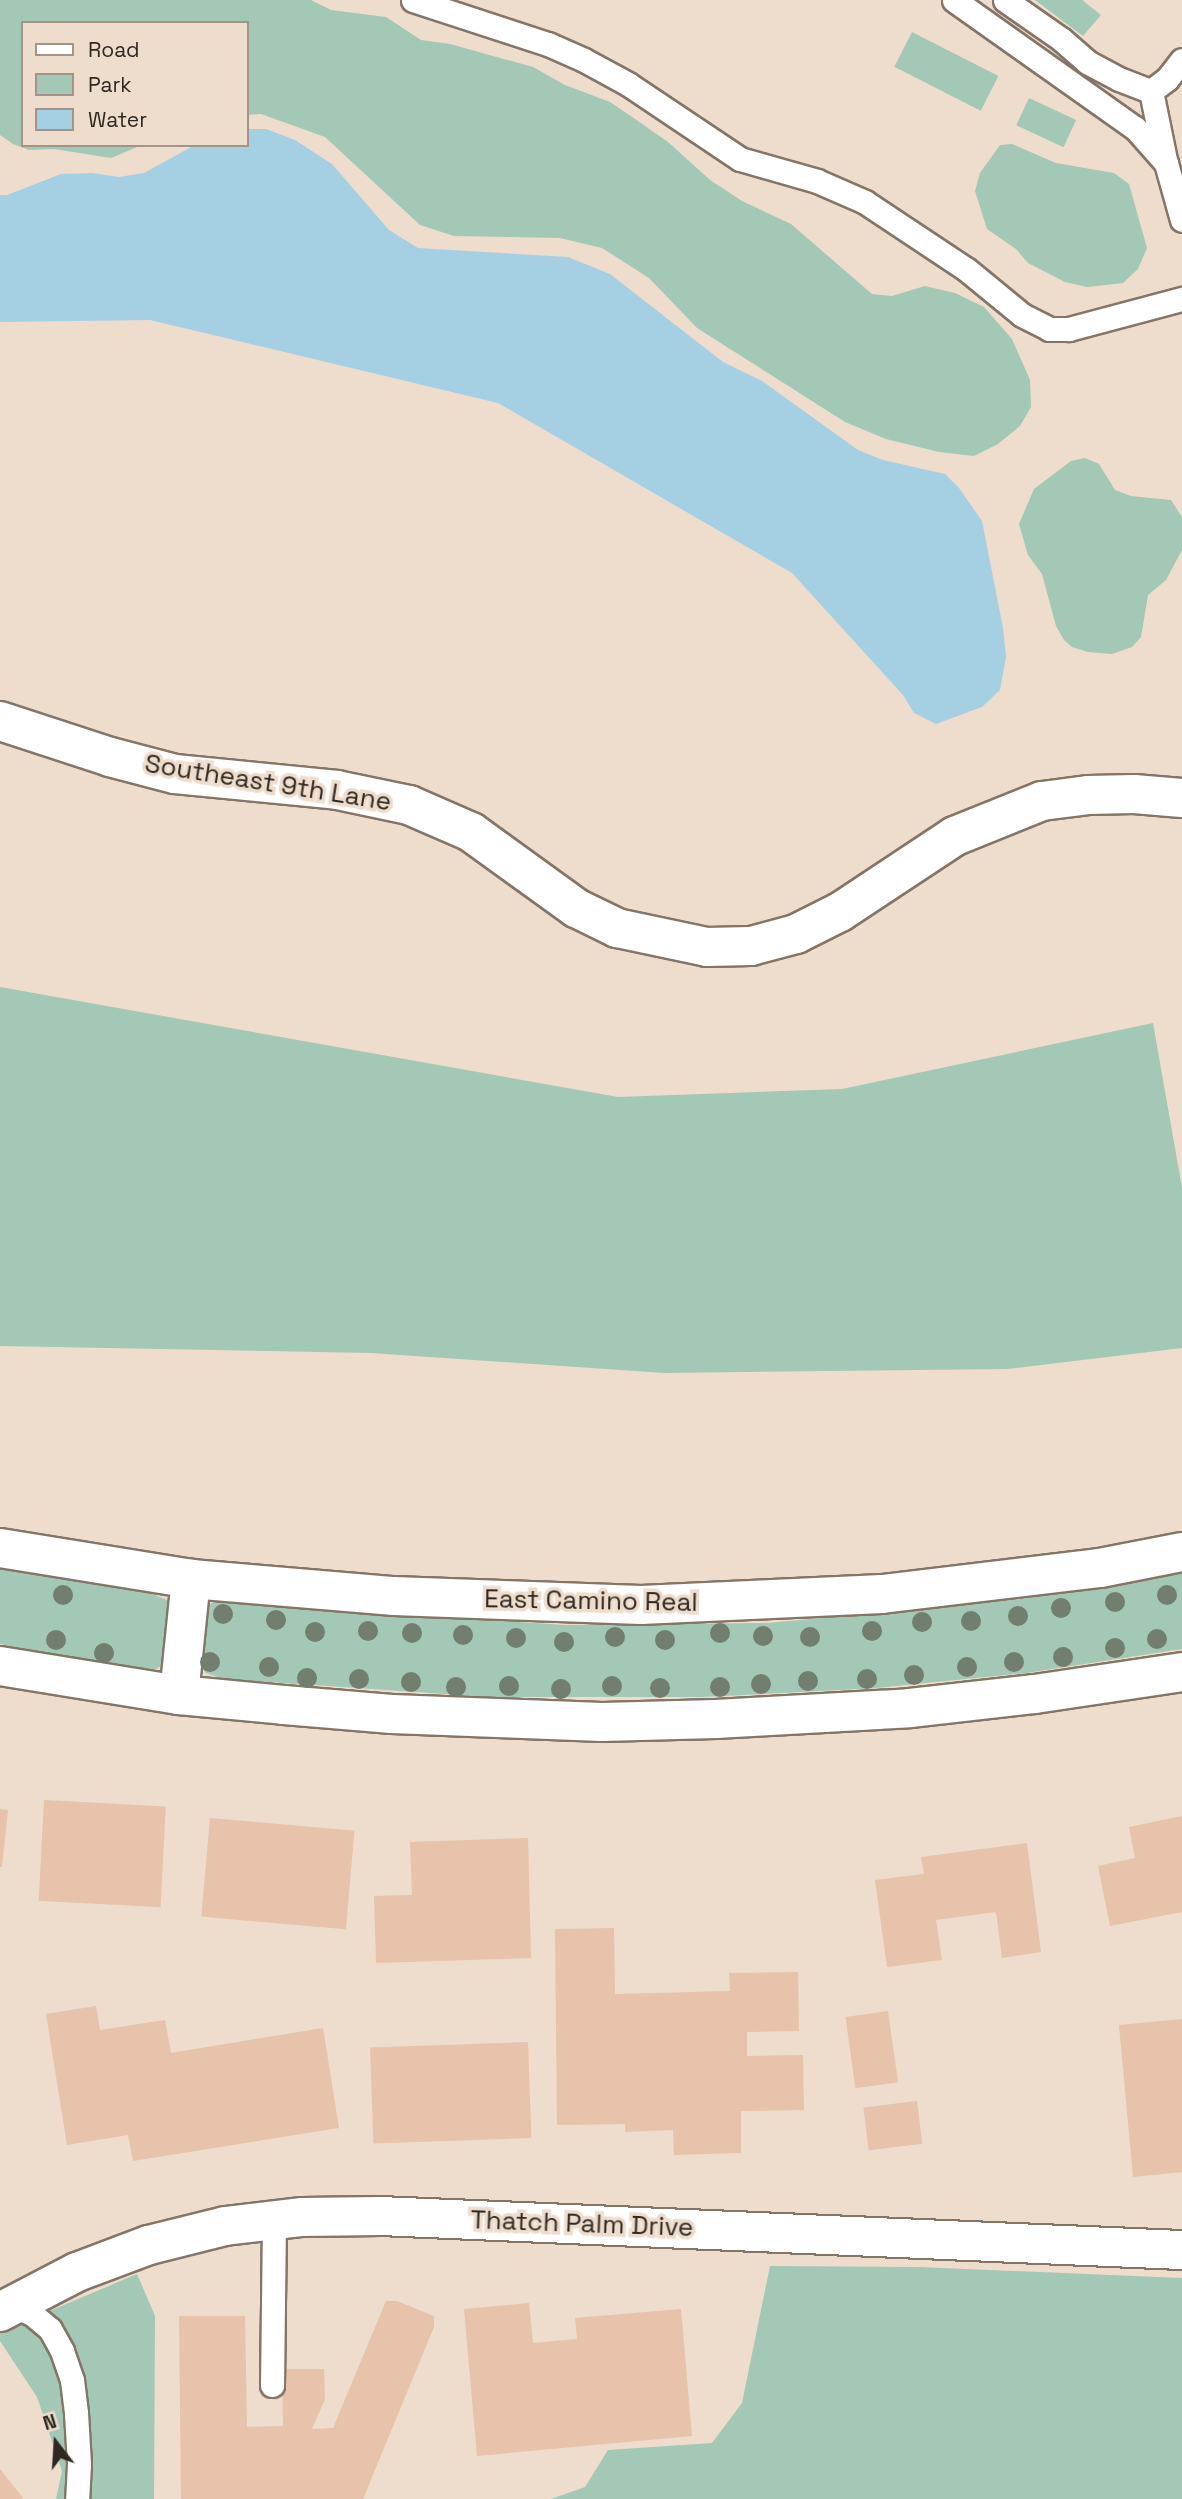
<!DOCTYPE html>
<style>
body{margin:0}
#map{position:relative;width:1182px;height:2499px;overflow:hidden;background:#eedccc;font-family:"Space Grotesk",sans-serif}
div>[style]{position:absolute}
.green>*{inset:0;background:#a3c8b6;transform-origin:0 0}
.water>*{inset:0;background:#a5d0e3}
.building>*{inset:0;background:#e6c3aa;transform-origin:0 0}
.roads{filter:drop-shadow(2px 0 #857567) drop-shadow(-2px 0 #857567) drop-shadow(0 2px #857567) drop-shadow(0 -2px #857567)}
.service>*{height:23px;margin:-11.5px;padding:0 11.5px;transform-origin:11.5px;border-radius:11.5px;background:#fff}
.minor>*{height:38px;margin:-19px;padding:0 19px;transform-origin:19px;border-radius:19px;background:#fff}
.tertiary>*{height:38px;margin:-19px;padding:0 19px;transform-origin:19px;border-radius:19px;background:#fff}
.trees>*{width:20px;height:20px;margin:-10px;border-radius:50%;background:#727e6e}
span{translate:-50% -50%;white-space:nowrap;text-align:center;line-height:1.15;-webkit-text-stroke:7px #eedccc;paint-order:stroke}
.street-label{font-size:26px;color:#2f2822}
.legend{position:absolute;left:21px;top:21px;width:228px;height:126px;box-sizing:border-box;background:#eedccc;border:2px solid #a29488;margin:0;padding:9px 12px;list-style:none;font-size:21px;color:#2f2822}
.legend li{display:flex;align-items:center;gap:14px;height:35px}
.legend b{width:35px;border:2px solid #a29488}
.north{position:absolute;left:21px;top:2408px;width:70px;height:70px;-webkit-text-stroke:5px #eedccc;paint-order:stroke;rotate:343deg;font-size:19px;font-weight:700;line-height:28px;text-align:center;color:#2f2822}
.north::after{content:'';display:block;margin:auto;width:24px;height:32px;background:#2f2822;clip-path:polygon(50% 0,100% 100%,50% 72%,0 100%)}
</style>
<div id="map">
<div class="green">
<div style="clip-path:polygon(0 0,311px 0,331px 10px,386px 17px,421px 40px,450px 44px,533px 67px,565px 85px,610px 102px,635px 119px,668px 142px,710px 180px,742px 201px,791px 224px,872px 294px,892px 296px,925px 286px,955px 293px,984px 307px,1012px 339px,1030px 380px,1031px 407px,1020px 426px,998px 444px,974px 456px,939px 452px,886px 439px,845px 422px,697px 328px,649px 278px,602px 248px,560px 238px,454px 236px,420px 225px,325px 137px,261px 114px,247px 115px,247px 23px,23px 23px,23px 145px,142px 145px,111px 158px,54px 149px,29px 150px,13px 144px,0 135px)"></div>
<div style="clip-path:polygon(1035px 0,1082px 0,1101px 15px,1083px 36px)"></div>
<div style="left:912px;top:32px;width:97px;height:39px;rotate:27deg"></div>
<div style="left:1029px;top:98px;width:52px;height:30px;rotate:25deg"></div>
<div style="clip-path:polygon(1012px 144px,1056px 163px,1114px 173px,1129px 184px,1147px 248px,1138px 269px,1123px 283px,1087px 287px,1065px 282px,1028px 263px,1016px 249px,987px 229px,975px 191px,980px 173px,1000px 145px)"></div>
<div style="clip-path:polygon(1085px 458px,1099px 464px,1115px 490px,1131px 496px,1171px 500px,1182px 517px,1182px 550px,1166px 580px,1148px 595px,1141px 637px,1132px 647px,1112px 654px,1088px 652px,1072px 647px,1064px 640px,1056px 626px,1042px 574px,1028px 555px,1019px 524px,1034px 489px,1071px 461px)"></div>
<div style="clip-path:polygon(0 987px,618px 1097px,842px 1089px,1153px 1023px,1182px 1188px,1182px 1348px,1008px 1369px,664px 1373px,371px 1353px,0 1346px)"></div>
<div style="clip-path:polygon(0 1568px,152px 1594px,167px 1600px,172px 1614px,168px 1661px,156px 1669px,124px 1668px,0 1644px)"></div>
<div style="clip-path:polygon(1182px 1572px,1182px 1649px,1026px 1673px,876px 1688px,705px 1697px,489px 1697px,224px 1679px,206px 1673px,197px 1662px,207px 1606px,215px 1601px,564px 1625px,768px 1623px,1021px 1599px)"></div>
<div style="clip-path:polygon(770px 2266px,919px 2267px,1182px 2278px,1182px 2499px,551px 2499px,585px 2487px,608px 2450px,712px 2443px,742px 2403px)"></div>
<div style="clip-path:polygon(137px 2274px,155px 2316px,154px 2499px,56px 2499px,62px 2471px,37px 2397px,0 2341px,0 2332px)"></div>
</div>
<div class="water">
<div style="clip-path:polygon(247px 129px,266px 129px,295px 140px,332px 164px,389px 230px,418px 248px,568px 257px,610px 274px,723px 362px,762px 381px,858px 450px,883px 460px,945px 474px,959px 488px,982px 521px,1003px 628px,1006px 657px,1000px 690px,982px 707px,936px 724px,914px 713px,903px 695px,792px 573px,498px 403px,150px 320px,0 322px,0 195px,7px 195px,61px 174px,92px 173px,119px 177px,144px 173px,195px 145px,247px 145px)"></div>
</div>
<div class="building">
<div style="left:44px;top:1800px;width:122px;height:101px;rotate:3deg"></div>
<div style="clip-path:polygon(0 1809px,8px 1810px,2px 1867px,0 1867px)"></div>
<div style="clip-path:polygon(1182px 1816px,1182px 1912px,1110px 1926px,1098px 1866px,1135px 1858px,1129px 1827px)"></div>
<div style="left:210px;top:1818px;width:145px;height:99px;rotate:5deg"></div>
<div style="clip-path:polygon(528px 1838px,531px 1958px,376px 1963px,374px 1896px,412px 1895px,410px 1842px)"></div>
<div style="clip-path:polygon(1027px 1843px,1041px 1952px,1002px 1958px,996px 1912px,936px 1920px,942px 1960px,887px 1967px,875px 1880px,924px 1874px,921px 1857px)"></div>
<div style="clip-path:polygon(614px 1928px,615px 1994px,730px 1991px,729px 1973px,798px 1972px,799px 2031px,747px 2032px,747px 2056px,803px 2055px,804px 2110px,741px 2111px,741px 2153px,674px 2155px,673px 2130px,625px 2132px,625px 2124px,557px 2125px,555px 1929px)"></div>
<div style="clip-path:polygon(96px 2006px,100px 2030px,165px 2020px,171px 2053px,323px 2028px,339px 2128px,133px 2161px,128px 2135px,67px 2145px,46px 2014px)"></div>
<div style="left:888px;top:2011px;width:72px;height:43px;rotate:82deg"></div>
<div style="clip-path:polygon(1182px 2019px,1182px 2172px,1133px 2177px,1119px 2025px)"></div>
<div style="left:528px;top:2042px;width:96px;height:158px;rotate:88deg"></div>
<div style="left:917px;top:2101px;width:43px;height:54px;rotate:83deg"></div>
<div style="clip-path:polygon(386px 2301px,397px 2301px,434px 2316px,434px 2327px,363px 2499px,181px 2499px,179px 2316px,245px 2316px,247px 2427px,283px 2426px,282px 2369px,324px 2369px,325px 2399px,312px 2429px,333px 2428px)"></div>
<div style="clip-path:polygon(529px 2303px,533px 2343px,577px 2339px,575px 2318px,681px 2309px,692px 2436px,477px 2456px,464px 2309px)"></div>
<div style="clip-path:polygon(0 2469px,23px 2498px,22px 2499px,0 2499px)"></div>
</div>
<div class="roads">
<div class="service">
<div style="left:413px;top:0;width:142px;rotate:18.1deg"></div>
<div style="left:548px;top:44px;width:39px;rotate:24deg"></div>
<div style="left:584px;top:60px;width:50px;rotate:28.6deg"></div>
<div style="left:628px;top:84px;width:135px;rotate:33.8deg"></div>
<div style="left:740px;top:159px;width:80px;rotate:15.9deg"></div>
<div style="left:817px;top:181px;width:52px;rotate:23.6deg"></div>
<div style="left:865px;top:202px;width:121px;rotate:33.6deg"></div>
<div style="left:966px;top:269px;width:72px;rotate:39.4deg"></div>
<div style="left:1022px;top:315px;width:30px;rotate:27deg"></div>
<div style="left:1049px;top:329px;width:20px"></div>
<div style="left:1069px;top:329px;width:117px;rotate:-14.9deg"></div>
<div style="left:954px;top:0;width:222px;rotate:35.3deg"></div>
<div style="left:1135px;top:128px;width:47px;rotate:48.5deg"></div>
<div style="left:1166px;top:163px;width:59px;rotate:74.3deg"></div>
<div style="left:1005px;top:0;width:68px;rotate:34.9deg"></div>
<div style="left:1061px;top:39px;width:35px;rotate:41deg"></div>
<div style="left:1087px;top:62px;width:36px;rotate:28deg"></div>
<div style="left:1119px;top:79px;width:34px;rotate:21deg"></div>
<div style="left:1151px;top:91px;width:70px;rotate:78.5deg"></div>
<div style="left:1151px;top:91px;width:20px;rotate:-37deg"></div>
<div style="left:1167px;top:79px;width:24px;rotate:-52deg"></div>
<div style="left:6px;top:2303px;width:28px;rotate:23deg"></div>
<div style="left:32px;top:2314px;width:23px;rotate:40deg"></div>
<div style="left:50px;top:2329px;width:25px;rotate:61deg"></div>
<div style="left:62px;top:2351px;width:31px;rotate:71deg"></div>
<div style="left:72px;top:2380px;width:33px;rotate:83deg"></div>
<div style="left:76px;top:2413px;width:51px;rotate:86.6deg"></div>
<div style="left:79px;top:2464px;width:35px;rotate:93deg"></div>
<div style="left:272px;top:2385px;width:165px;rotate:-89.3deg"></div>
</div>
<div class="minor">
<div style="left:0;top:721px;width:116px;rotate:18.1deg"></div>
<div style="left:110px;top:757px;width:67px;rotate:14.7deg"></div>
<div style="left:175px;top:774px;width:163px;rotate:5.6deg"></div>
<div style="left:337px;top:790px;width:74px;rotate:11.8deg"></div>
<div style="left:409px;top:805px;width:68px;rotate:23.5deg"></div>
<div style="left:471px;top:832px;width:130px;rotate:35.9deg"></div>
<div style="left:576px;top:908px;width:46px;rotate:26deg"></div>
<div style="left:617px;top:928px;width:92px;rotate:11.9deg"></div>
<div style="left:707px;top:947px;width:44px;rotate:-1.3deg"></div>
<div style="left:751px;top:946px;width:47px;rotate:-14.9deg"></div>
<div style="left:796px;top:934px;width:49px;rotate:-26.6deg"></div>
<div style="left:840px;top:912px;width:138px;rotate:-33.5deg"></div>
<div style="left:955px;top:836px;width:94px;rotate:-21.9deg"></div>
<div style="left:1042px;top:801px;width:46px;rotate:-7.4deg"></div>
<div style="left:1088px;top:795px;width:46px;rotate:-1.2deg"></div>
<div style="left:1134px;top:794px;width:48px;rotate:4.8deg"></div>
<div style="left:0;top:2312px;width:87px;rotate:-27.5deg"></div>
<div style="left:77px;top:2272px;width:77px;rotate:-20.6deg"></div>
<div style="left:149px;top:2245px;width:78px;rotate:-14deg"></div>
<div style="left:225px;top:2226px;width:78px;rotate:-6.7deg"></div>
<div style="left:302px;top:2217px;width:78px;rotate:-0.7deg"></div>
<div style="left:380px;top:2216px;width:803px;rotate:2.43deg"></div>
</div>
<div class="tertiary">
<div style="left:0;top:1548px;width:193px;rotate:9.2deg"></div>
<div style="left:191px;top:1579px;width:204px;rotate:4.8deg"></div>
<div style="left:394px;top:1596px;width:247px;rotate:2.1deg"></div>
<div style="left:641px;top:1605px;width:241px;rotate:-2.6deg"></div>
<div style="left:882px;top:1594px;width:220px;rotate:-6.8deg"></div>
<div style="left:1100px;top:1568px;width:84px;rotate:-11deg"></div>
<div style="left:0;top:1666px;width:181px;rotate:9.2deg"></div>
<div style="left:179px;top:1695px;width:105px;rotate:5.4deg"></div>
<div style="left:284px;top:1705px;width:108px;rotate:4.8deg"></div>
<div style="left:392px;top:1714px;width:210px;rotate:2.2deg"></div>
<div style="left:602px;top:1722px;width:114px;rotate:-1.5deg"></div>
<div style="left:716px;top:1719px;width:194px;rotate:-3.2deg"></div>
<div style="left:910px;top:1708px;width:126px;rotate:-6.4deg"></div>
<div style="left:1035px;top:1694px;width:149px;rotate:-8.5deg"></div>
<div style="left:179px;top:1695px;width:117px;rotate:-84.1deg"></div>
</div>
</div>
<div class="trees">
<div style="left:63px;top:1595px"></div>
<div style="left:1167px;top:1595px"></div>
<div style="left:1115px;top:1602px"></div>
<div style="left:1061px;top:1608px"></div>
<div style="left:223px;top:1614px"></div>
<div style="left:1018px;top:1616px"></div>
<div style="left:276px;top:1620px"></div>
<div style="left:971px;top:1621px"></div>
<div style="left:922px;top:1622px"></div>
<div style="left:368px;top:1631px"></div>
<div style="left:872px;top:1631px"></div>
<div style="left:315px;top:1632px"></div>
<div style="left:412px;top:1633px"></div>
<div style="left:720px;top:1633px"></div>
<div style="left:463px;top:1635px"></div>
<div style="left:763px;top:1636px"></div>
<div style="left:615px;top:1637px"></div>
<div style="left:810px;top:1637px"></div>
<div style="left:516px;top:1638px"></div>
<div style="left:1157px;top:1639px"></div>
<div style="left:56px;top:1640px"></div>
<div style="left:665px;top:1640px"></div>
<div style="left:564px;top:1642px"></div>
<div style="left:1115px;top:1648px"></div>
<div style="left:104px;top:1653px"></div>
<div style="left:1063px;top:1657px"></div>
<div style="left:210px;top:1662px"></div>
<div style="left:1014px;top:1662px"></div>
<div style="left:269px;top:1667px"></div>
<div style="left:967px;top:1667px"></div>
<div style="left:914px;top:1675px"></div>
<div style="left:307px;top:1678px"></div>
<div style="left:359px;top:1679px"></div>
<div style="left:867px;top:1679px"></div>
<div style="left:808px;top:1681px"></div>
<div style="left:411px;top:1682px"></div>
<div style="left:761px;top:1684px"></div>
<div style="left:509px;top:1686px"></div>
<div style="left:612px;top:1686px"></div>
<div style="left:456px;top:1687px"></div>
<div style="left:720px;top:1687px"></div>
<div style="left:660px;top:1688px"></div>
<div style="left:561px;top:1689px"></div>
</div>
<div class="street-label">
<span style="left:268px;top:783px;rotate:9deg">Southeast 9th Lane</span>
<span style="left:591px;top:1601px;rotate:1deg">East Camino Real</span>
<span style="left:582px;top:2224px;rotate:2deg">Thatch Palm Drive</span>
</div>
<ul class="legend">
<li><b style="height:9px;background:#fff"></b>Road</li>
<li><b style="height:19px;background:#a3c8b6"></b>Park</li>
<li><b style="height:19px;background:#a5d0e3"></b>Water</li>
</ul>
<div class="north">N</div>
</div>
